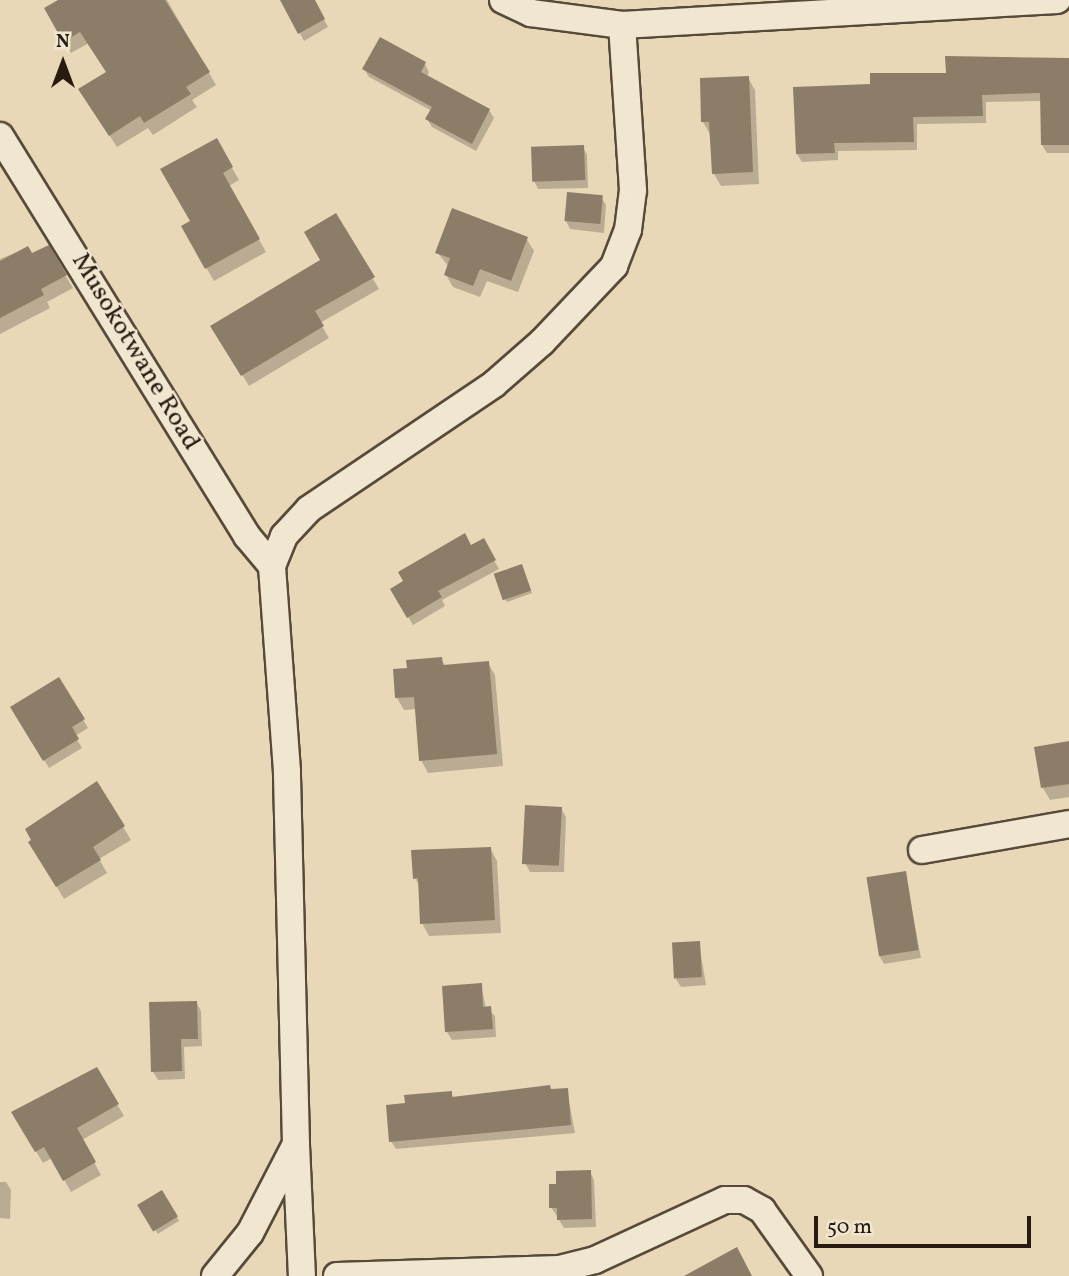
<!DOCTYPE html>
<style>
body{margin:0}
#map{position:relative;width:1069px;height:1276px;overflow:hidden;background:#e9d8b7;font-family:Vollkorn,serif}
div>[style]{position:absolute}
.shadow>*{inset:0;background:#0003;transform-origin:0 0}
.building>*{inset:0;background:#8b7d67;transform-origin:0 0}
.roads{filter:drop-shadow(2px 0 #574a3a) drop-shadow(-2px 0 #574a3a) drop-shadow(0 2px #574a3a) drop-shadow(0 -2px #574a3a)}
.street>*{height:26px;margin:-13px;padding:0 13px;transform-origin:13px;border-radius:13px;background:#f1e6d0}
span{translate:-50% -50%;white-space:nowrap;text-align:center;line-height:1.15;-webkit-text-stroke:5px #f1e6d0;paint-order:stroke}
.street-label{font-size:26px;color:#261a11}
.north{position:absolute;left:28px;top:28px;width:70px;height:70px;-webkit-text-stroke:5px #f1e6d0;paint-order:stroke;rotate:0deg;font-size:19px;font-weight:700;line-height:28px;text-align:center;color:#261a11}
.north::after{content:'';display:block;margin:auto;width:24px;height:32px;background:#261a11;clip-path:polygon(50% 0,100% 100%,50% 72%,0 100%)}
.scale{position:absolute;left:814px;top:1216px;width:217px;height:32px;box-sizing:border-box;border:4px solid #261a11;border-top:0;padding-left:9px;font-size:21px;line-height:24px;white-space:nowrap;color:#261a11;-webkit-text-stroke:5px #f1e6d0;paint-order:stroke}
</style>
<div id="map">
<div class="shadow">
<div style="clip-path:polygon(62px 0,167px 0,216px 85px,192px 100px,197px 107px,153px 135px,148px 128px,117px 147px,88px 102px,108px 73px,89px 43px,71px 53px,46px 9px)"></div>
<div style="clip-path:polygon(282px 0,313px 0,328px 27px,304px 41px)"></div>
<div style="clip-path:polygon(1069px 59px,1069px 153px,1047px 153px,1042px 145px,1041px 101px,986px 102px,986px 123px,917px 124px,917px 150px,838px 151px,838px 160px,802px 162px,797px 154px,871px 85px)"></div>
<div style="clip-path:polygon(425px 64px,429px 72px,427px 77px,489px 110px,494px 118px,476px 151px,432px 127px,427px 119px,432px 111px,369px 77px,364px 69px)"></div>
<div style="clip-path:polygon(748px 78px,755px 90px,759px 184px,721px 186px,714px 174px,710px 134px,703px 122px)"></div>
<div style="clip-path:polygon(216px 140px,239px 180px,229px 186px,266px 252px,214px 281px,183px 227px,192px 222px)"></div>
<div style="clip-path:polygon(583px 147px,587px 155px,588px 188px,538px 189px,534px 181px)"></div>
<div style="clip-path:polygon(601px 197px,606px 205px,604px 233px,570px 229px,566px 221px)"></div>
<div style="clip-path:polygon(335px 215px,379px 289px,320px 323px,329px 338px,249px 386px,213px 327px,322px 260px)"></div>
<div style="clip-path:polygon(526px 238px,534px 251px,518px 292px,487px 281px,480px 297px,453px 287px,446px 275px,449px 267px,437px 252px)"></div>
<div style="clip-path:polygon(48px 247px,73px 288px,47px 302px,50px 308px,0 334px,0 259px,27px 248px,31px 256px)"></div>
<div style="clip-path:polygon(483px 541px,499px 569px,442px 600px,445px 606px,413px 625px,392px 590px)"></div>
<div style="clip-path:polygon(523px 569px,532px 593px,507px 602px,505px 599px)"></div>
<div style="clip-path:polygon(441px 659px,446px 667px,488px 663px,495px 675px,503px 766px,428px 773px,421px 760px,417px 709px,404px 710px,397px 698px,409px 670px)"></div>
<div style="clip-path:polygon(59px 679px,88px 728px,75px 736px,82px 748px,49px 768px,12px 707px)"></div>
<div style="clip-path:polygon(1069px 743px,1069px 797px,1050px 800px,1043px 788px,1036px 748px)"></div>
<div style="clip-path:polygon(97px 783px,131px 840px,99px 859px,107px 873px,64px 899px,30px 842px)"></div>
<div style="clip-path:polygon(561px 808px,566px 817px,564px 872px,530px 872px,525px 863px)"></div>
<div style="clip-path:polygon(490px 848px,497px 861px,501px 933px,429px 936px,422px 923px,421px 889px,415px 878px)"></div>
<div style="clip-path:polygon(905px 872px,921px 958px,884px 964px,879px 955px)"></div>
<div style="clip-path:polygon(699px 943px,706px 985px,681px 987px,676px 979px)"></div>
<div style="clip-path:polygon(481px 985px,486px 1008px,495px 1016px,496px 1037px,452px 1040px,447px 1032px)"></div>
<div style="clip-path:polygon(196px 1002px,201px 1011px,202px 1046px,184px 1047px,185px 1079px,158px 1080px,153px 1072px)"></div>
<div style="clip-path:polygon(97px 1070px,124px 1116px,82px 1140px,101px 1175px,71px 1192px,52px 1158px,43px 1163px,13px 1113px)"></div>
<div style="clip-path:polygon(567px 1090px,575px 1133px,396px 1149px,391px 1141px,451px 1093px,454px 1098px)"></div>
<div style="clip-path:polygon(590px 1172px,594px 1180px,596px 1227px,564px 1228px,551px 1207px,558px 1185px)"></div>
<div style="clip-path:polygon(0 1182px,6px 1182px,11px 1190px,10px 1219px,0 1218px)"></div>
<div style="left:161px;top:1192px;width:34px;height:25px;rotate:58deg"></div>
</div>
<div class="building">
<div style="clip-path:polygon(58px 0,165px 0,210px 72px,186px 87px,191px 94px,144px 123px,140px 116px,109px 136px,78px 89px,106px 72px,80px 32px,63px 42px,44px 8px)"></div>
<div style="clip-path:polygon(280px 0,315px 0,325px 19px,298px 34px)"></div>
<div style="clip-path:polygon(380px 37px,426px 62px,421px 72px,490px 109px,472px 144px,425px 119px,432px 107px,362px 69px)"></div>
<div style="clip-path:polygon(945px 56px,1069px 58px,1069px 145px,1041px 145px,1040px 93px,982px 95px,983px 116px,913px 117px,914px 142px,834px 143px,835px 153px,796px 154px,793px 87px,870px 84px,870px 73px,946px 73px)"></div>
<div style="clip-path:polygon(749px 76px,753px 172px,712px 174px,709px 122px,701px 122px,700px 78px)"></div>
<div style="clip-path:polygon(217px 138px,233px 167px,223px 173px,260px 239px,205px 269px,181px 226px,190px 221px,160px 169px)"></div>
<div style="left:584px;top:145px;width:35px;height:53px;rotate:88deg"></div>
<div style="left:567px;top:192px;width:36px;height:29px;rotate:5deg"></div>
<div style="clip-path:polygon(452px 208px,528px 237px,511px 281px,480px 269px,473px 286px,444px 275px,450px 258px,435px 253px)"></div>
<div style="clip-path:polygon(336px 213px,375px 277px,315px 311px,324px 326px,241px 376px,210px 326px,320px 260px,304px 232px)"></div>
<div style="clip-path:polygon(49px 245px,67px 275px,41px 289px,44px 295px,0 318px,0 261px,28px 246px,32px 253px)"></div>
<div style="clip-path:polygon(465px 533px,471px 545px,484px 538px,496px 560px,438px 591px,442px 597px,407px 618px,390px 589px,403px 581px,398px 572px)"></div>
<div style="left:522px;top:564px;width:28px;height:30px;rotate:71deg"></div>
<div style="clip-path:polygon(442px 657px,443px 665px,489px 661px,497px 754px,419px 761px,414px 697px,395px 698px,393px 669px,407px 668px,406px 660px)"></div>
<div style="clip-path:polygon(59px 677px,85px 719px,72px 727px,79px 739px,43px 761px,10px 707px)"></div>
<div style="clip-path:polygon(1069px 741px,1069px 784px,1041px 788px,1034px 747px)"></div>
<div style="clip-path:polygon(97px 781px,125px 826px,93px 847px,101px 860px,56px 887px,28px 842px,31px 840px,25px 829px)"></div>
<div style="left:525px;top:805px;width:37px;height:59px;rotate:3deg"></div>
<div style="clip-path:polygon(491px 847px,495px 920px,420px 924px,418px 878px,413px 879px,411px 850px)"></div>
<div style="left:906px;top:871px;width:80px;height:40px;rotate:81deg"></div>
<div style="left:700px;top:941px;width:36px;height:28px;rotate:87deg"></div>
<div style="clip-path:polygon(482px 983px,483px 1007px,491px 1006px,493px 1029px,445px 1032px,442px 986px)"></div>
<div style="clip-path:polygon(197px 1001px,198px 1039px,181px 1039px,182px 1071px,151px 1072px,149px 1002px)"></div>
<div style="clip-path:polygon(97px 1067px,119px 1104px,77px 1128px,96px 1162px,63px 1181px,44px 1147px,35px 1152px,11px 1112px)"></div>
<div style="clip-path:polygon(550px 1085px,551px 1089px,568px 1088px,571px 1125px,389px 1142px,386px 1105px,405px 1103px,404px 1095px,452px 1091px,452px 1097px)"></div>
<div style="clip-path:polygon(591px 1170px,592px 1219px,557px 1220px,557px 1208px,549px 1208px,549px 1184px,556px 1184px,556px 1171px)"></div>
<div style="left:162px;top:1190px;width:31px;height:29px;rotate:59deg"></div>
<div style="clip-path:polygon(737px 1247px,752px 1276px,684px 1276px)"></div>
</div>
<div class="roads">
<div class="street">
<div style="left:503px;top:0;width:31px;rotate:25deg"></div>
<div style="left:531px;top:13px;width:92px;rotate:7.5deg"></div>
<div style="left:622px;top:25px;width:436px;rotate:-3.3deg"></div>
<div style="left:0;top:136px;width:470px;rotate:58.3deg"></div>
<div style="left:247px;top:536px;width:39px;rotate:50deg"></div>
<div style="left:922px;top:850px;width:149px;rotate:-10deg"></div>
<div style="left:296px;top:1145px;width:131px;rotate:87.4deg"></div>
<div style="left:215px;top:1276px;width:55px;rotate:-50.9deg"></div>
<div style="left:250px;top:1233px;width:100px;rotate:-62.7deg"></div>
<div style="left:296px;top:1144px;width:373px;rotate:-91.4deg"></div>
<div style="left:287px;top:771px;width:206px;rotate:-94.2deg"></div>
<div style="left:272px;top:566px;width:32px;rotate:-68deg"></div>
<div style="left:284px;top:536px;width:37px;rotate:-47deg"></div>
<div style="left:309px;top:509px;width:223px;rotate:-34deg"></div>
<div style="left:494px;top:384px;width:64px;rotate:-41.2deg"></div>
<div style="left:542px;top:342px;width:105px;rotate:-46.5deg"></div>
<div style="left:614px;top:266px;width:39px;rotate:-69deg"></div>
<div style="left:628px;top:230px;width:40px;rotate:-82.9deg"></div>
<div style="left:633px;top:190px;width:165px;rotate:-93.8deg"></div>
<div style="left:337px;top:1276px;width:222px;rotate:-1.8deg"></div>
<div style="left:559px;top:1269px;width:37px;rotate:-14deg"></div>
<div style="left:595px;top:1260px;width:143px;rotate:-24.8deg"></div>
<div style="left:725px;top:1200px;width:19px"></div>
<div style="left:744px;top:1200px;width:21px;rotate:29deg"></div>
<div style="left:762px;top:1210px;width:81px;rotate:54.5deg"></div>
</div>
</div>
<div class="street-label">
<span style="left:135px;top:352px;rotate:59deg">Musokotwane Road</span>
</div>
<div class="north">N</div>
<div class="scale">50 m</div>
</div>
